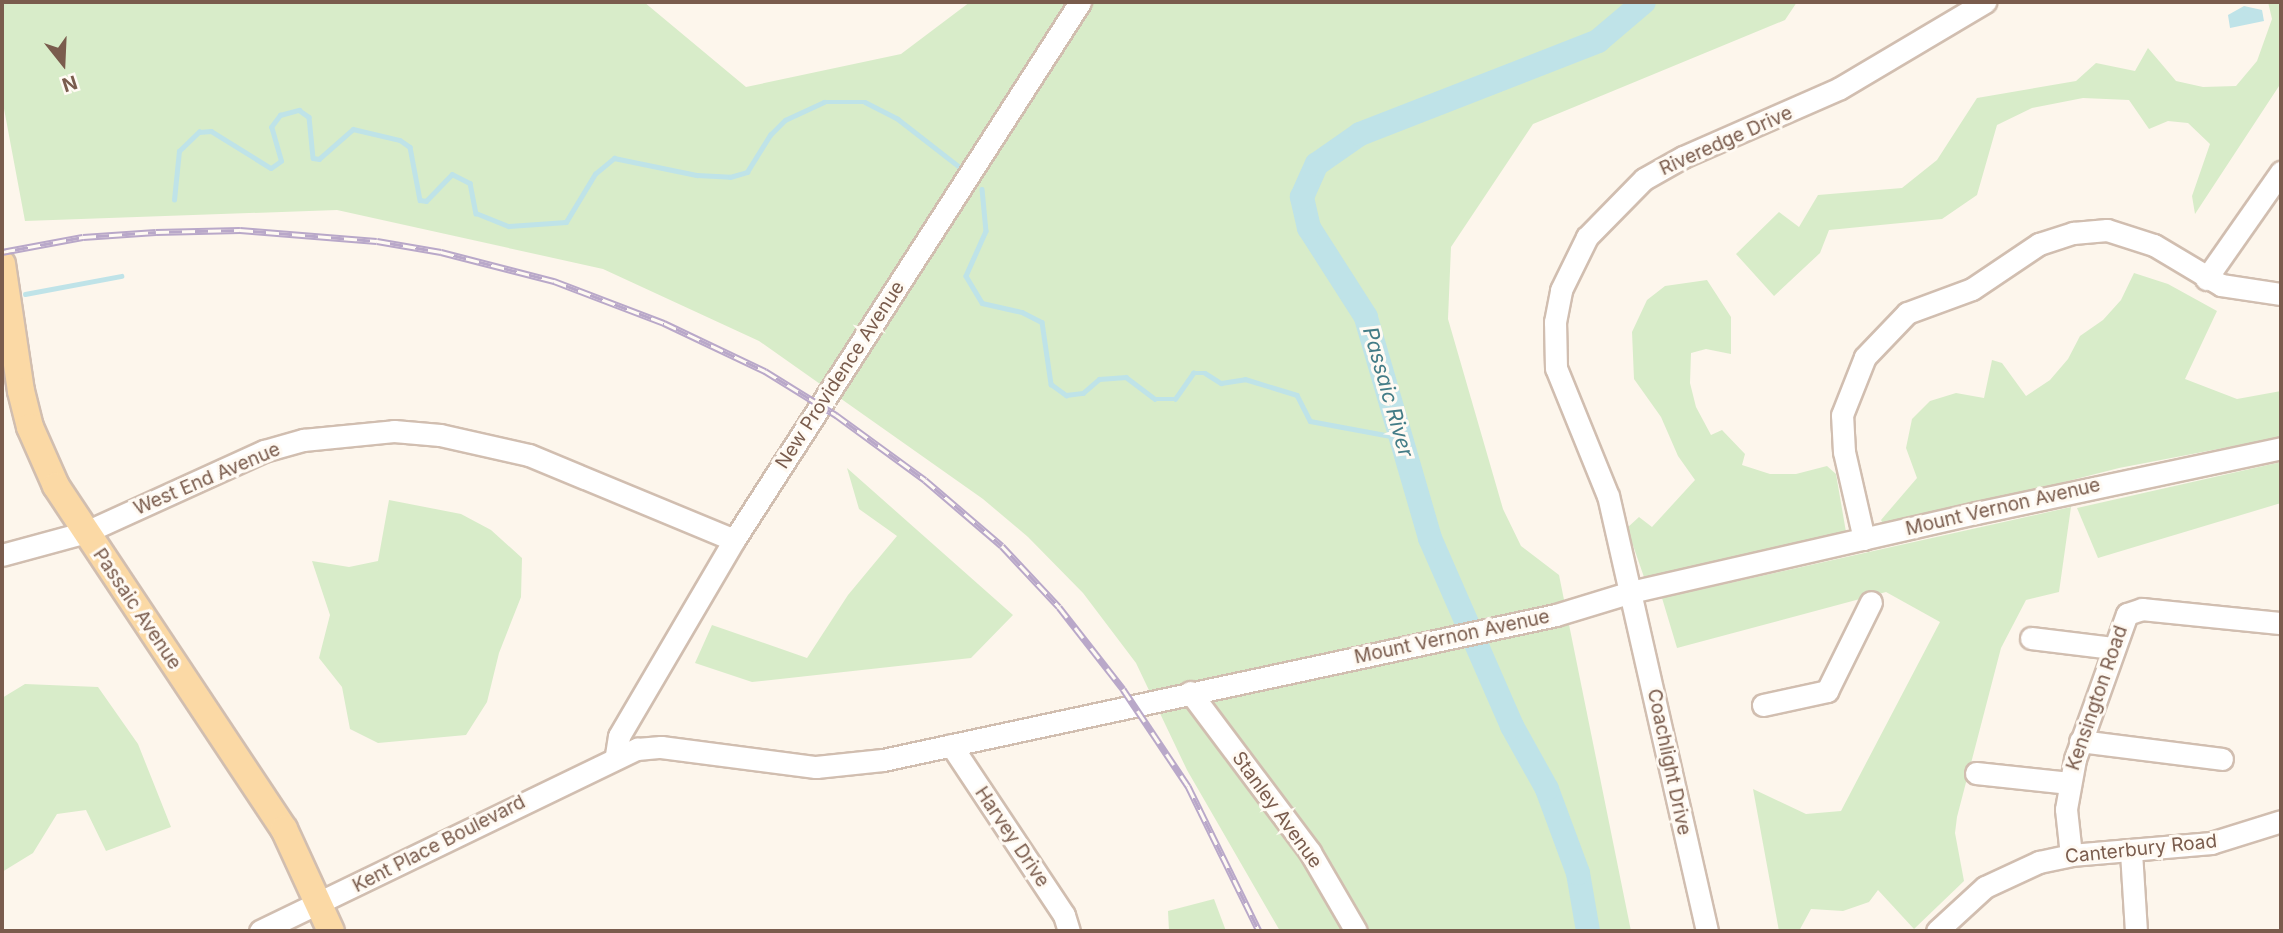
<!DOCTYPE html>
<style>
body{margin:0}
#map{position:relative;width:2283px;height:933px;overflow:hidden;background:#fdf6ec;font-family:Inter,sans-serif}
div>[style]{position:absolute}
.green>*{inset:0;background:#d8ecc9}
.water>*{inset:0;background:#bfe3e8}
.stream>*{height:4.5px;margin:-2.25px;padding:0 2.25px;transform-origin:2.25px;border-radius:2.25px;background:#bfe3e8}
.river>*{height:24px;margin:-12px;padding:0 12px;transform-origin:12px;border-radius:12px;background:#bfe3e8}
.roads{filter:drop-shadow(2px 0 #d1beb0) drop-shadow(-2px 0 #d1beb0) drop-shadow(0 2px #d1beb0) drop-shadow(0 -2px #d1beb0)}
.minor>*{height:21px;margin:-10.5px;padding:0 10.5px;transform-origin:10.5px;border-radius:10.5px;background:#fff}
.major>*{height:26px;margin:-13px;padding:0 13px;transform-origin:13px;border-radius:13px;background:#fbd9a5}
.rail>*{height:7px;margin-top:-3.5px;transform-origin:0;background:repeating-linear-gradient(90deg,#fffaf3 0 13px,#b9a8c9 0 26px);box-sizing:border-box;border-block:2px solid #b9a8c9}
span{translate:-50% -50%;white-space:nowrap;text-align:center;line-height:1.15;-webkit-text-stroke:6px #fffaf3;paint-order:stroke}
.street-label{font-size:19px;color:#7a5c4d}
.water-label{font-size:21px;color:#437c86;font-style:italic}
.frame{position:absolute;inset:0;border:4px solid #7a5c4d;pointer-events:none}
.north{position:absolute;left:28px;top:28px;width:70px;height:70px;-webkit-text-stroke:5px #fffaf3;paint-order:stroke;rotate:162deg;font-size:19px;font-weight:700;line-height:28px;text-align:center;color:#7a5c4d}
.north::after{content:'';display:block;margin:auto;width:24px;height:32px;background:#7a5c4d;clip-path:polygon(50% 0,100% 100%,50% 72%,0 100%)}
</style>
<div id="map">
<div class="green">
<div style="clip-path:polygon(2px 2px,644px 2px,746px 87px,901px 54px,970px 2px,1797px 2px,1785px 20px,1533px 124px,1451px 247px,1448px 319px,1503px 509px,1521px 546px,1559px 575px,1631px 931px,1280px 931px,1187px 770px,1136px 663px,1083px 593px,1028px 537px,983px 499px,759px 341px,603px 269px,337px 210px,25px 221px,2px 98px)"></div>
<div style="clip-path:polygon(2268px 2px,2281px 2px,2281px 83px,2195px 214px,2192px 196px,2210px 144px,2188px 123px,2168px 121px,2149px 129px,2129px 100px,2083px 98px,2032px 108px,1997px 125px,1977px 195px,1942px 219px,1829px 230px,1820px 253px,1774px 296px,1736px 254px,1779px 212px,1799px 227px,1818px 195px,1902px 188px,1937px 160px,1977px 98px,2076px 81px,2096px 63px,2135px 71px,2148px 48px,2176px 81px,2203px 87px,2236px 86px,2257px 61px,2272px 19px)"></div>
<div style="clip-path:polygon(2134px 273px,2168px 284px,2217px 311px,2185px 379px,2237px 399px,2281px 391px,2281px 437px,2119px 468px,1885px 528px,1881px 520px,1917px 478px,1906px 448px,1912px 419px,1930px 401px,1956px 393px,1984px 398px,1992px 360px,2002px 363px,2026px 396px,2050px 380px,2068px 359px,2080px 336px,2103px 320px,2121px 300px)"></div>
<div style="clip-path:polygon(1707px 280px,1731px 317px,1731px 354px,1706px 349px,1691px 353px,1690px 383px,1696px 407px,1711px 435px,1722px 430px,1745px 454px,1742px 465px,1770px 474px,1796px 474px,1827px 466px,1836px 474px,1846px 532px,1645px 580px,1627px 528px,1639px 517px,1652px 527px,1695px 480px,1678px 456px,1661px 417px,1634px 379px,1632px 332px,1647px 300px,1665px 286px)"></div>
<div style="clip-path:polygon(2281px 462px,2281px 503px,2098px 558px,2077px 508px)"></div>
<div style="clip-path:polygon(847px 468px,1013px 615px,971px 658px,752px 682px,695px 663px,712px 625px,807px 658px,848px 595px,897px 536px,859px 509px)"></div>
<div style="clip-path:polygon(389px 500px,461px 514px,491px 530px,522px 558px,521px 597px,499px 653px,487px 702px,466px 735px,378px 743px,350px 729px,342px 687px,319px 658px,330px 615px,312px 561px,349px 567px,378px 561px)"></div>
<div style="clip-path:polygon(2071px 507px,2059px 592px,2026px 600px,2001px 648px,1957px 817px,1955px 833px,1964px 881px,1914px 929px,1878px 890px,1869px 902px,1843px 911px,1811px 909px,1799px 931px,1779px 931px,1753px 789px,1806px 814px,1841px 811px,1940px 622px,1886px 592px,1677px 648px,1662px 598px)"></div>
<div style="clip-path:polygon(25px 684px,98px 687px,138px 744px,171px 827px,106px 851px,86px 810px,57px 814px,33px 853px,2px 872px,2px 698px)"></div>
<div style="clip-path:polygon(1214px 899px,1226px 931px,1169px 931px,1168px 911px)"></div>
</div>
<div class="water">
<div style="clip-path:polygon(2244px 6px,2262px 10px,2264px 21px,2230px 28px,2228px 15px)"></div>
</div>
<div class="stream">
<div style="left:982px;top:189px;width:42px;rotate:84.6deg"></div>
<div style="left:986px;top:231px;width:49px;rotate:114deg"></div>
<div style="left:966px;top:276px;width:31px;rotate:59deg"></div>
<div style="left:982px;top:303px;width:41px;rotate:12.7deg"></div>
<div style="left:1022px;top:312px;width:22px;rotate:27deg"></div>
<div style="left:1042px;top:322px;width:63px;rotate:81.7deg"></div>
<div style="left:1051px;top:384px;width:19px;rotate:36deg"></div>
<div style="left:1066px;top:395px;width:17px;rotate:-7deg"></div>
<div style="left:1083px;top:393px;width:21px;rotate:-41deg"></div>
<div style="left:1099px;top:379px;width:27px;rotate:-4deg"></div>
<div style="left:1126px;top:377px;width:36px;rotate:37deg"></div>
<div style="left:1155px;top:399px;width:20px"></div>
<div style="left:1175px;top:399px;width:32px;rotate:-55deg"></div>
<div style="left:1193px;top:373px;width:12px"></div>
<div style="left:1205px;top:373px;width:19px;rotate:32deg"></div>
<div style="left:1221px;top:383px;width:24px;rotate:-9deg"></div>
<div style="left:1245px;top:379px;width:54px;rotate:17.1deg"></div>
<div style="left:1297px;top:395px;width:29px;rotate:63deg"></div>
<div style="left:1310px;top:421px;width:94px;rotate:10.5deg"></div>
<div style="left:174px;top:200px;width:49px;rotate:-84.2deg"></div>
<div style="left:179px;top:151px;width:28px;rotate:-44deg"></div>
<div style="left:199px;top:132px;width:12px;rotate:-5deg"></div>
<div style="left:211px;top:131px;width:70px;rotate:31.7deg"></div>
<div style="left:271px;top:168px;width:12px;rotate:-35deg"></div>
<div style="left:281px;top:161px;width:35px;rotate:-106deg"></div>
<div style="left:271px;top:127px;width:15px;rotate:-53deg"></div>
<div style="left:280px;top:115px;width:20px;rotate:-15deg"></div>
<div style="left:299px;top:110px;width:12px;rotate:35deg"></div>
<div style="left:309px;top:117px;width:41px;rotate:84.4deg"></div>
<div style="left:313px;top:158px;width:6px;rotate:9deg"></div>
<div style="left:319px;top:159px;width:45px;rotate:-41.4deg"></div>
<div style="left:353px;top:129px;width:48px;rotate:13.2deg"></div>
<div style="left:400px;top:140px;width:12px;rotate:35deg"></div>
<div style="left:410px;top:147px;width:54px;rotate:79.3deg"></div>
<div style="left:420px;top:200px;width:6px;rotate:9deg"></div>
<div style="left:426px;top:201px;width:37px;rotate:-46deg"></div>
<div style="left:452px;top:174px;width:20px;rotate:27deg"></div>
<div style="left:470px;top:183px;width:31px;rotate:79deg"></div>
<div style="left:476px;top:213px;width:35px;rotate:22deg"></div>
<div style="left:509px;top:226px;width:57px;rotate:-4deg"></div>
<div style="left:566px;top:222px;width:56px;rotate:-58.9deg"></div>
<div style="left:595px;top:174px;width:25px;rotate:-40deg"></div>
<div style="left:614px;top:158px;width:85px;rotate:11.6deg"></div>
<div style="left:697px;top:175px;width:33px;rotate:3deg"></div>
<div style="left:730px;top:177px;width:18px;rotate:-16deg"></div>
<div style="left:747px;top:172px;width:44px;rotate:-58.1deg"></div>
<div style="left:770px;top:135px;width:21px;rotate:-45deg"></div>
<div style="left:785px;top:120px;width:43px;rotate:-24.8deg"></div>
<div style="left:824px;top:102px;width:41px"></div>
<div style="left:865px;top:102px;width:37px;rotate:27deg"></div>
<div style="left:898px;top:119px;width:80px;rotate:37.9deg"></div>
<div style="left:25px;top:294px;width:98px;rotate:-10.6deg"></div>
</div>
<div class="river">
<div style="left:1588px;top:931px;width:59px;rotate:-99.8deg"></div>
<div style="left:1578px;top:873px;width:90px;rotate:-110.3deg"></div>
<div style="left:1547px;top:789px;width:72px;rotate:-119.1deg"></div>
<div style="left:1512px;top:726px;width:205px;rotate:-113.6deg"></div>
<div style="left:1430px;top:538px;width:230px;rotate:-106.2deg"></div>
<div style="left:1366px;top:317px;width:106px;rotate:-122.6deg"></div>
<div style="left:1309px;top:228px;width:32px;rotate:-103deg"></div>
<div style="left:1302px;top:197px;width:36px;rotate:-66deg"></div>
<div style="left:1317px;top:164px;width:52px;rotate:-34.9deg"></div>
<div style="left:1360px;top:134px;width:256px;rotate:-21.3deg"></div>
<div style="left:1598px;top:41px;width:60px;rotate:-40.3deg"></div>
</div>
<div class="roads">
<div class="minor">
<div style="left:2206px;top:279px;width:131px;rotate:-55deg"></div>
<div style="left:1864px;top:539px;width:89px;rotate:-102.9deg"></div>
<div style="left:1844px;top:452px;width:37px;rotate:-93deg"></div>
<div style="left:1842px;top:415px;width:62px;rotate:-68.4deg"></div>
<div style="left:1865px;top:357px;width:61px;rotate:-46.3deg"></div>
<div style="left:1907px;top:313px;width:69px;rotate:-20.3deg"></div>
<div style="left:1972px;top:289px;width:81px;rotate:-33.9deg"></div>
<div style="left:2039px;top:244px;width:36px;rotate:-18deg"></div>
<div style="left:2073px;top:233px;width:34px;rotate:-5deg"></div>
<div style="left:2107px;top:230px;width:49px;rotate:17.7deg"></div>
<div style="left:2154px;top:245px;width:78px;rotate:30.8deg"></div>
<div style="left:2221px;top:285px;width:61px;rotate:8.5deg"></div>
<div style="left:2px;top:555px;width:87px;rotate:-15.3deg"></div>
<div style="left:86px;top:532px;width:196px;rotate:-24.5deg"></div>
<div style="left:264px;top:451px;width:41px;rotate:-15.8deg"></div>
<div style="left:303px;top:440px;width:91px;rotate:-5.6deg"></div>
<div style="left:394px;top:431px;width:46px;rotate:5deg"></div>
<div style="left:440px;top:435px;width:91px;rotate:12.7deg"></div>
<div style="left:529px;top:455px;width:222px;rotate:22.5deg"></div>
<div style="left:2031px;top:638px;width:82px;rotate:7deg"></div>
<div style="left:1190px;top:692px;width:200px;rotate:53.1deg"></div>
<div style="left:1310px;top:852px;width:91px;rotate:59.8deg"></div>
<div style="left:1763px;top:705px;width:66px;rotate:-12.3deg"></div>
<div style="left:1827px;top:691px;width:99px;rotate:-63.7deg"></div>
<div style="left:2080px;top:741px;width:143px;rotate:7.2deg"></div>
<div style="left:951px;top:745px;width:204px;rotate:56.4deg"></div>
<div style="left:1064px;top:915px;width:17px;rotate:73deg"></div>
<div style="left:616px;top:755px;width:19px;rotate:-81deg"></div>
<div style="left:619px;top:736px;width:227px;rotate:-59.6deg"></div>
<div style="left:734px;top:540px;width:640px;rotate:-57.25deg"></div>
<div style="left:1976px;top:773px;width:94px;rotate:6.1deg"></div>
<div style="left:2131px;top:852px;width:79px;rotate:86.4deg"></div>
<div style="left:2071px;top:855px;width:46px;rotate:-96.2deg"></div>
<div style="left:2066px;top:809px;width:51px;rotate:-79.8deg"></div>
<div style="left:2075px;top:759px;width:154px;rotate:-70.3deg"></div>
<div style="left:2127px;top:614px;width:16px;rotate:-18deg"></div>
<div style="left:2142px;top:609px;width:140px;rotate:5.8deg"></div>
<div style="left:260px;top:931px;width:419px;rotate:-25.8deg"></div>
<div style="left:637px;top:749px;width:24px;rotate:-5deg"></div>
<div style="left:661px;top:747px;width:156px;rotate:7.4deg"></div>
<div style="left:816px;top:767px;width:67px;rotate:-6deg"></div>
<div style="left:883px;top:760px;width:688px;rotate:-12.16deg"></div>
<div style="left:1556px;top:615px;width:78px;rotate:-17deg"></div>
<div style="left:1631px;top:592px;width:354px;rotate:-12.9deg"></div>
<div style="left:1976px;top:513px;width:312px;rotate:-12deg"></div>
<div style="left:1707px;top:931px;width:446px;rotate:-102.8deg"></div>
<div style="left:1608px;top:496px;width:138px;rotate:-112.1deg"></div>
<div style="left:1556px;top:368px;width:46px;rotate:-91.2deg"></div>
<div style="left:1555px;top:322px;width:33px;rotate:-79deg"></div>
<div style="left:1561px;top:290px;width:59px;rotate:-63.9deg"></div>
<div style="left:1587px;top:237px;width:81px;rotate:-45.5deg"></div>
<div style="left:1644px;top:179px;width:45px;rotate:-29.4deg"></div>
<div style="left:1683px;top:157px;width:171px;rotate:-23.7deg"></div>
<div style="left:1840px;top:88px;width:169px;rotate:-30.7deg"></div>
<div style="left:1937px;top:931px;width:65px;rotate:-42.5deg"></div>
<div style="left:1985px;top:887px;width:60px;rotate:-24.8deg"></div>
<div style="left:2039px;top:862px;width:33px;rotate:-12deg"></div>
<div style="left:2071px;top:855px;width:141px;rotate:-4.9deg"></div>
<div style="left:2211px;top:843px;width:73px;rotate:-17.4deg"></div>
</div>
<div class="major">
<div style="left:2px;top:264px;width:128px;rotate:81.5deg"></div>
<div style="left:21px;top:391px;width:37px;rotate:76deg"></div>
<div style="left:30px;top:427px;width:64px;rotate:66.2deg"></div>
<div style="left:56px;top:486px;width:412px;rotate:56.4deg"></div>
<div style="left:284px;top:829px;width:112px;rotate:65.3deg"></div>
</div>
</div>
<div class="rail">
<div style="left:2px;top:252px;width:82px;rotate:-10.5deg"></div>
<div style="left:83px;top:237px;width:73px;rotate:-3.9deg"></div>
<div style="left:156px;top:232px;width:84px;rotate:-1.4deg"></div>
<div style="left:240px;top:230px;width:137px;rotate:4.6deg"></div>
<div style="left:377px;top:241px;width:65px;rotate:9.8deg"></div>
<div style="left:441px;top:252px;width:117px;rotate:14.4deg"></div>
<div style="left:554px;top:281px;width:118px;rotate:20.9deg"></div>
<div style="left:664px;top:323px;width:112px;rotate:25.4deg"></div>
<div style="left:765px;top:371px;width:84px;rotate:31.8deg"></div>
<div style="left:836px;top:415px;width:110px;rotate:36.1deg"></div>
<div style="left:925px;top:480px;width:101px;rotate:40.6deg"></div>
<div style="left:1002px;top:546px;width:83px;rotate:46.9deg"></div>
<div style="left:1059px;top:607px;width:104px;rotate:52deg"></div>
<div style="left:1123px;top:689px;width:117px;rotate:56.2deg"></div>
<div style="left:1188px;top:786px;width:161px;rotate:63.9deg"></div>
</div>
<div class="street-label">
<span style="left:1726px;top:141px;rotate:-24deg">Riveredge Drive</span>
<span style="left:840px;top:375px;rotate:-57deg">New Providence Avenue</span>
<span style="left:207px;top:479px;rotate:-23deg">West End Avenue</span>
<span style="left:2003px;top:507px;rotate:-13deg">Mount Vernon Avenue</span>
<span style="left:137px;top:609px;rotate:56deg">Passaic Avenue</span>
<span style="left:1452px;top:637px;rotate:-12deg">Mount Vernon Avenue</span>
<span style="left:2097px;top:698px;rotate:-71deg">Kensington Road</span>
<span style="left:1669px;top:762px;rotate:78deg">Coachlight Drive</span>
<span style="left:1277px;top:810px;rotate:54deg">Stanley Avenue</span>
<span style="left:1012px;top:837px;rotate:56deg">Harvey Drive</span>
<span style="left:439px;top:844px;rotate:-27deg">Kent Place Boulevard</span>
<span style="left:2141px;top:849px;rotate:-6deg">Canterbury Road</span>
</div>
<div class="water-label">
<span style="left:1388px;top:392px;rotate:74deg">Passaic River</span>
</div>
<div class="frame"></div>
<div class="north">N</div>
</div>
